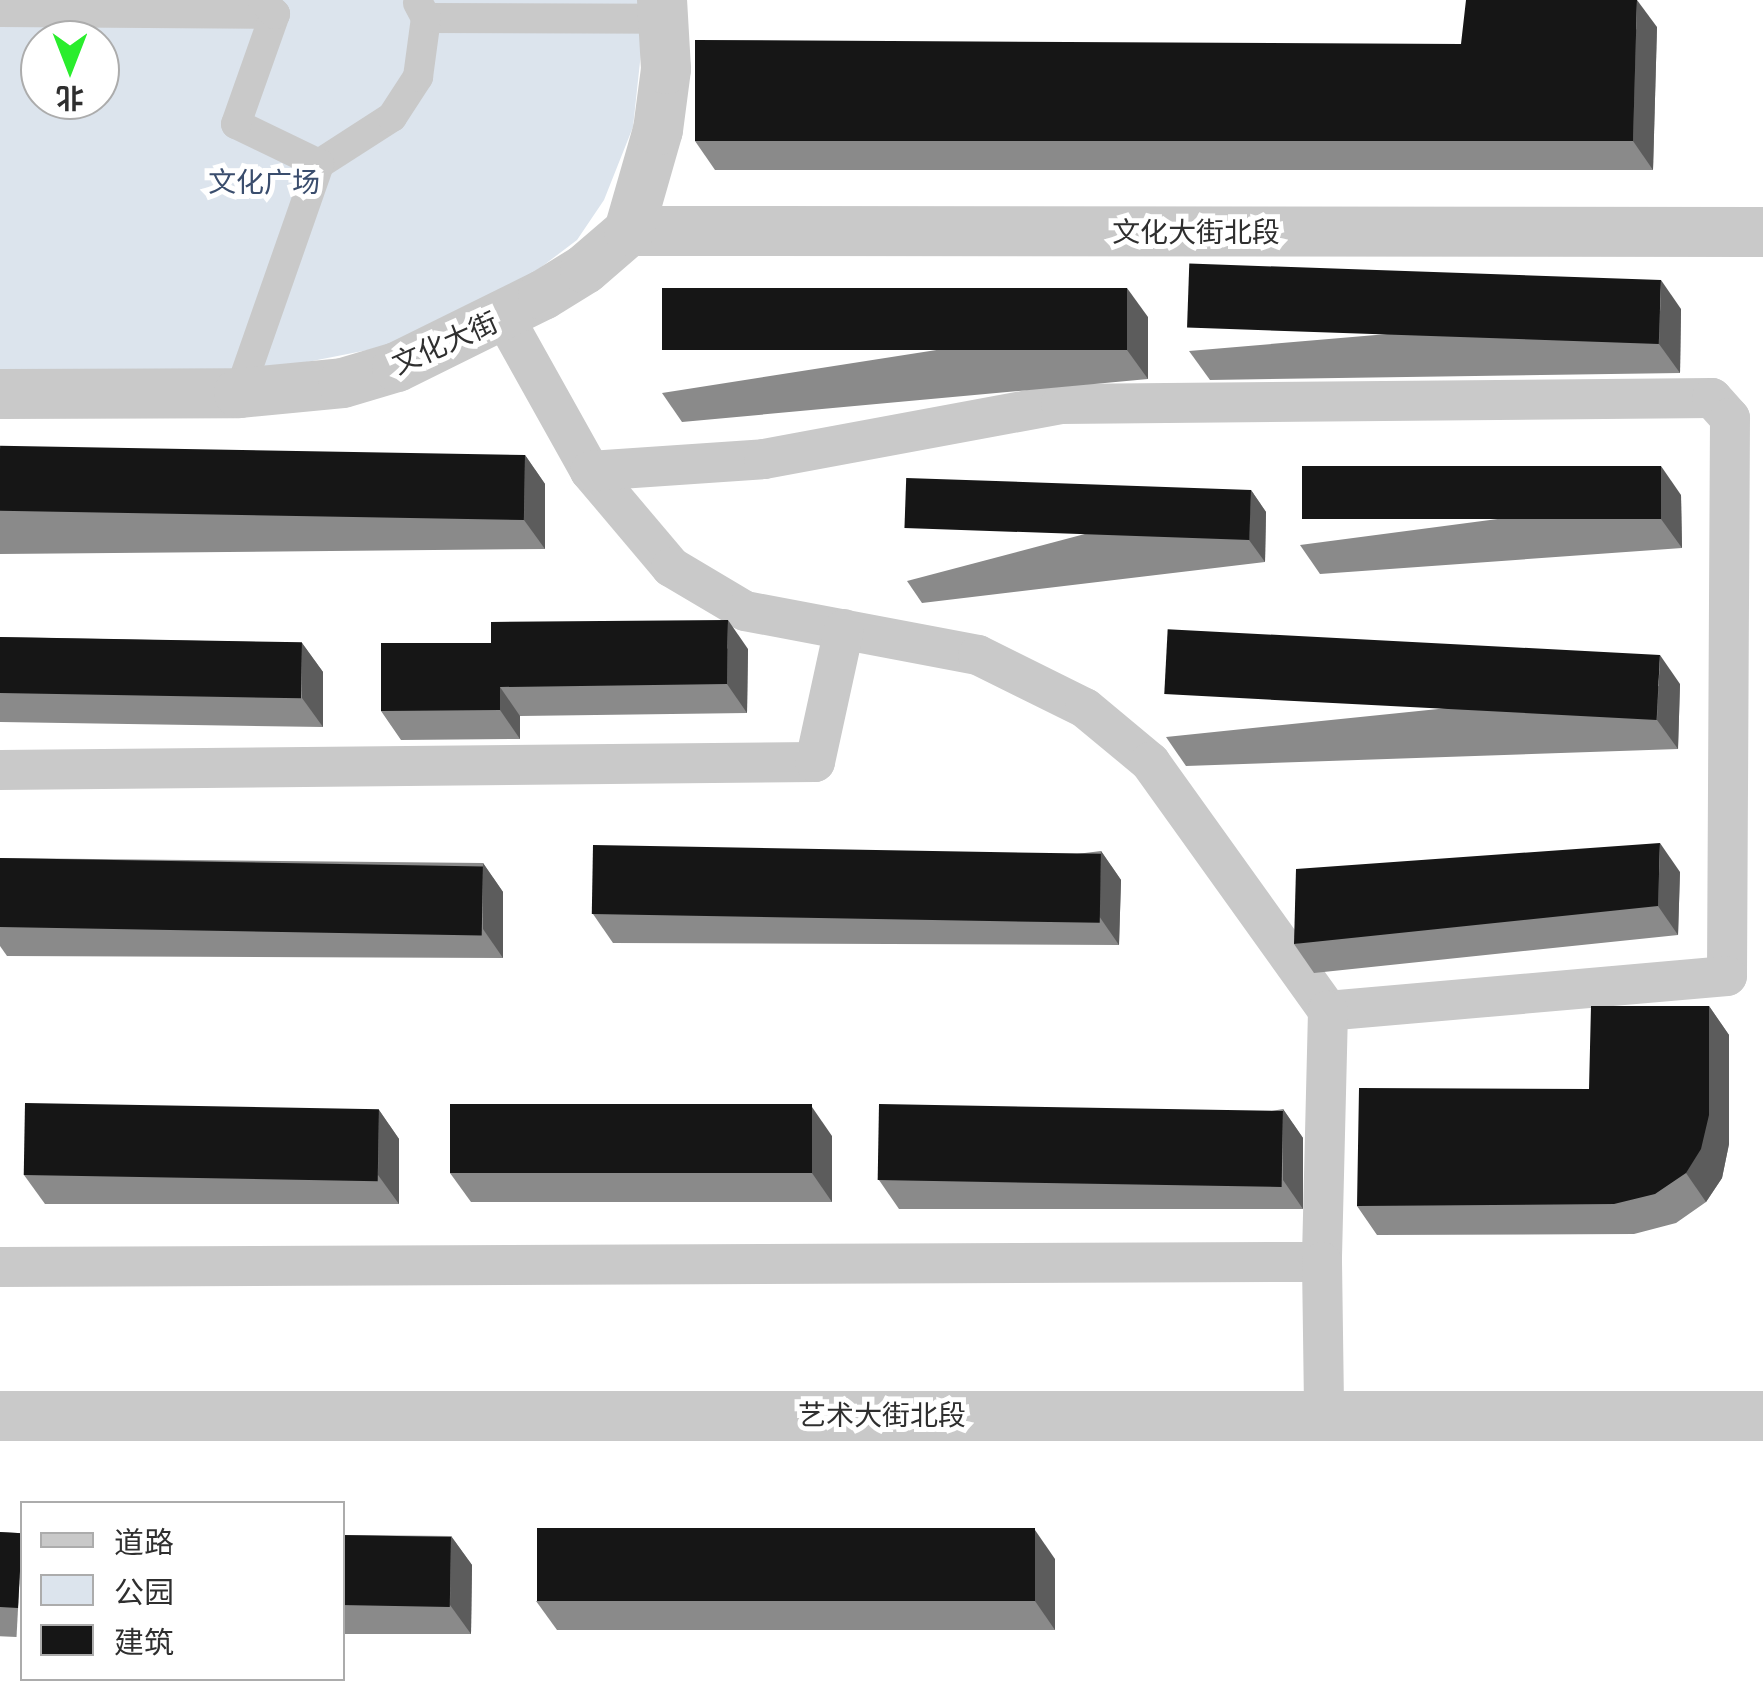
<!DOCTYPE html>
<meta charset="utf-8">
<style>
body{margin:0}
#map{position:relative;width:1763px;height:1701px;overflow:hidden;background:#fff;font-family:"PT Sans","Noto Sans SC",sans-serif}
div>[style]{position:absolute}
.green>*{inset:0;background:#dce4ed}
.pedestrian>*{height:30px;margin:-15px;padding:0 15px;transform-origin:15px;border-radius:15px;background:#c9c9c9}
.minor>*{height:40px;margin:-20px;padding:0 20px;transform-origin:20px;border-radius:20px;background:#c9c9c9}
.tertiary>*{height:50px;margin:-25px;padding:0 25px;transform-origin:25px;border-radius:25px;background:#c9c9c9}
.wall>*{inset:0;background:#8a8a8a;transform-origin:0 0}
.shaded-wall>*{inset:0;background:#5c5c5c}
.building>*{inset:0;background:#161616;transform-origin:0 0}
span{translate:-50% -50%;white-space:nowrap;text-align:center;line-height:1.15;-webkit-text-stroke:10px #fff;paint-order:stroke}
.park-label{font-size:28px;color:#3a4d6d}
.street-label{font-size:28px;color:#2f2f2f}
.legend{position:absolute;left:20px;top:1501px;width:325px;height:180px;box-sizing:border-box;background:#fff;border:2px solid #acacac;margin:0;padding:12px 18px;list-style:none;font-size:30px;color:#2f2f2f}
.legend li{display:flex;align-items:center;gap:20px;height:50px}
.legend b{width:50px;border:2px solid #acacac}
.north{position:absolute;left:20px;top:20px;width:100px;height:100px;box-sizing:border-box;background:#fff;border:2px solid #acacac;border-radius:50%;rotate:180deg;font-size:28px;font-weight:700;line-height:40px;text-align:center;color:#2f2f2f}
.north::after{content:'';display:block;margin:auto;width:35px;height:45px;background:#2aed2d;clip-path:polygon(50% 0,100% 100%,50% 72%,0 100%)}
</style>
<div id="map">
<div class="green">
<div style="clip-path:polygon(evenodd,0 0,640px 0,643px 34px,633px 127px,604px 200px,577px 240px,540px 268px,458px 317px,378px 348px,302px 363px,230px 370px,0 369px,0 0,40px 40px,100px 40px,100px 100px,40px 100px,40px 40px)"></div>
</div>
<div class="pedestrian">
<div style="left:0;top:12px;width:275px;rotate:0.4deg"></div>
<div style="left:426px;top:18px;width:240px;rotate:0.2deg"></div>
<div style="left:319px;top:164px;width:87px;rotate:-32.8deg"></div>
<div style="left:392px;top:117px;width:48px;rotate:-57deg"></div>
<div style="left:418px;top:77px;width:60px;rotate:-82.3deg"></div>
<div style="left:426px;top:18px;width:17px;rotate:-118deg"></div>
<div style="left:239px;top:393px;width:243px;rotate:-70.7deg"></div>
<div style="left:319px;top:164px;width:92px;rotate:-154.3deg"></div>
<div style="left:236px;top:124px;width:117px;rotate:-70.5deg"></div>
<div style="left:275px;top:14px;width:19px;rotate:-133deg"></div>
</div>
<div class="minor">
<div style="left:504px;top:317px;width:176px;rotate:60.8deg"></div>
<div style="left:590px;top:471px;width:126px;rotate:49.8deg"></div>
<div style="left:671px;top:567px;width:86px;rotate:30.7deg"></div>
<div style="left:745px;top:611px;width:237px;rotate:10.7deg"></div>
<div style="left:978px;top:655px;width:119px;rotate:26.4deg"></div>
<div style="left:1085px;top:708px;width:85px;rotate:39.7deg"></div>
<div style="left:1150px;top:762px;width:306px;rotate:54.4deg"></div>
<div style="left:590px;top:471px;width:174px;rotate:-3.9deg"></div>
<div style="left:764px;top:459px;width:302px;rotate:-10.5deg"></div>
<div style="left:1061px;top:404px;width:651px;rotate:-0.53deg"></div>
<div style="left:1712px;top:398px;width:27px;rotate:48deg"></div>
<div style="left:1730px;top:418px;width:558px;rotate:90.31deg"></div>
<div style="left:1727px;top:976px;width:401px;rotate:175deg"></div>
<div style="left:1328px;top:1011px;width:251px;rotate:91.4deg"></div>
<div style="left:0;top:770px;width:815px;rotate:-0.56deg"></div>
<div style="left:815px;top:762px;width:136px;rotate:-77.7deg"></div>
<div style="left:0;top:1267px;width:1322px;rotate:-0.22deg"></div>
<div style="left:1322px;top:1262px;width:152px;rotate:89.2deg"></div>
</div>
<div class="tertiary">
<div style="left:629px;top:231px;width:1134px;rotate:0.05deg"></div>
<div style="left:0;top:394px;width:239px;rotate:-0.2deg"></div>
<div style="left:239px;top:393px;width:104px;rotate:-5.5deg"></div>
<div style="left:343px;top:383px;width:56px;rotate:-16.5deg"></div>
<div style="left:397px;top:367px;width:163px;rotate:-26.3deg"></div>
<div style="left:543px;top:295px;width:49px;rotate:-31.8deg"></div>
<div style="left:585px;top:269px;width:58px;rotate:-40.8deg"></div>
<div style="left:629px;top:231px;width:105px;rotate:-74deg"></div>
<div style="left:658px;top:130px;width:62px;rotate:-82.5deg"></div>
<div style="left:666px;top:69px;width:69px;rotate:-93.3deg"></div>
<div style="left:0;top:1416px;width:1763px"></div>
</div>
<div class="wall">
<div style="clip-path:polygon(1657px 27px,1653px 170px,715px 170px,695px 141px)"></div>
<div style="clip-path:polygon(1681px 309px,1680px 373px,1210px 380px,1189px 351px)"></div>
<div style="clip-path:polygon(1148px 317px,1148px 379px,682px 422px,662px 393px)"></div>
<div style="clip-path:polygon(525px 455px,545px 484px,545px 549px,0 554px,0 457px)"></div>
<div style="clip-path:polygon(1251px 490px,1266px 512px,1265px 562px,922px 603px,907px 581px)"></div>
<div style="clip-path:polygon(1681px 495px,1682px 548px,1320px 574px,1300px 545px)"></div>
<div style="clip-path:polygon(0 637px,302px 643px,323px 672px,323px 727px,0 722px)"></div>
<div style="clip-path:polygon(491px 643px,748px 649px,747px 713px,520px 716px,520px 739px,401px 740px,381px 711px)"></div>
<div style="clip-path:polygon(1680px 684px,1678px 749px,1186px 766px,1166px 737px)"></div>
<div style="clip-path:polygon(1101px 851px,1121px 880px,1119px 945px,613px 943px,593px 914px)"></div>
<div style="clip-path:polygon(0 858px,483px 863px,503px 892px,503px 958px,7px 956px,0 946px)"></div>
<div style="clip-path:polygon(1680px 872px,1678px 935px,1314px 973px,1294px 944px)"></div>
<div style="clip-path:polygon(1709px 1006px,1729px 1035px,1729px 1144px,1722px 1178px,1706px 1202px,1676px 1223px,1634px 1234px,1377px 1235px,1357px 1206px,1589px 1089px)"></div>
<div style="clip-path:polygon(1283px 1109px,1303px 1138px,1303px 1209px,899px 1209px,879px 1180px)"></div>
<div style="clip-path:polygon(379px 1110px,399px 1139px,399px 1204px,45px 1204px,24px 1175px)"></div>
<div style="clip-path:polygon(832px 1136px,832px 1202px,471px 1202px,450px 1173px)"></div>
<div style="left:0;top:1532px;width:22px;height:104px;rotate:3deg"></div>
<div style="clip-path:polygon(342px 1535px,451px 1536px,472px 1565px,471px 1634px,342px 1634px)"></div>
<div style="clip-path:polygon(1055px 1559px,1055px 1630px,557px 1630px,536px 1601px)"></div>
</div>
<div class="shaded-wall">
<div style="clip-path:polygon(1637px 0,1657px 27px,1653px 170px,1633px 141px)"></div>
<div style="clip-path:polygon(1661px 280px,1681px 309px,1680px 373px,1659px 344px)"></div>
<div style="clip-path:polygon(1127px 288px,1148px 317px,1148px 379px,1127px 350px)"></div>
<div style="clip-path:polygon(525px 455px,545px 484px,545px 549px,524px 520px)"></div>
<div style="clip-path:polygon(1661px 466px,1681px 495px,1682px 548px,1661px 519px)"></div>
<div style="clip-path:polygon(1251px 490px,1266px 512px,1265px 562px,1249px 540px)"></div>
<div style="clip-path:polygon(728px 620px,748px 649px,747px 713px,727px 684px)"></div>
<div style="clip-path:polygon(302px 643px,323px 672px,323px 727px,302px 698px)"></div>
<div style="clip-path:polygon(1660px 655px,1680px 684px,1678px 749px,1657px 720px)"></div>
<div style="clip-path:polygon(500px 687px,520px 716px,520px 739px,500px 710px)"></div>
<div style="clip-path:polygon(1660px 843px,1680px 872px,1678px 935px,1658px 906px)"></div>
<div style="clip-path:polygon(1101px 851px,1121px 880px,1119px 945px,1099px 916px)"></div>
<div style="clip-path:polygon(483px 863px,503px 892px,503px 958px,483px 929px)"></div>
<div style="clip-path:polygon(1709px 1006px,1729px 1035px,1729px 1144px,1722px 1178px,1706px 1202px,1686px 1173px)"></div>
<div style="clip-path:polygon(812px 1107px,832px 1136px,832px 1202px,812px 1173px)"></div>
<div style="clip-path:polygon(1283px 1109px,1303px 1138px,1303px 1209px,1283px 1180px)"></div>
<div style="clip-path:polygon(379px 1110px,399px 1139px,399px 1204px,378px 1175px)"></div>
<div style="clip-path:polygon(1035px 1530px,1055px 1559px,1055px 1630px,1035px 1601px)"></div>
<div style="clip-path:polygon(451px 1536px,472px 1565px,471px 1634px,450px 1605px)"></div>
</div>
<div class="building">
<div style="clip-path:polygon(1466px 0,1637px 0,1633px 141px,695px 141px,695px 40px,1461px 44px)"></div>
<div style="left:1661px;top:280px;width:64px;height:472px;rotate:92deg"></div>
<div style="left:1127px;top:288px;width:62px;height:465px;rotate:90deg"></div>
<div style="left:525px;top:455px;width:65px;height:525px;rotate:91deg"></div>
<div style="left:1661px;top:466px;width:53px;height:359px;rotate:90deg"></div>
<div style="left:1251px;top:490px;width:50px;height:345px;rotate:92deg"></div>
<div style="clip-path:polygon(728px 620px,727px 684px,500px 687px,500px 710px,381px 711px,381px 643px,491px 643px,491px 622px)"></div>
<div style="left:0;top:637px;width:302px;height:56px;rotate:1deg"></div>
<div style="left:1660px;top:655px;width:65px;height:493px;rotate:93deg"></div>
<div style="clip-path:polygon(1660px 843px,1658px 906px,1294px 944px,1296px 869px)"></div>
<div style="left:593px;top:845px;width:508px;height:69px;rotate:1deg"></div>
<div style="left:0;top:858px;width:483px;height:69px;rotate:1deg"></div>
<div style="clip-path:polygon(1591px 1006px,1709px 1006px,1709px 1115px,1701px 1149px,1686px 1173px,1655px 1194px,1614px 1204px,1357px 1206px,1359px 1088px,1589px 1089px)"></div>
<div style="left:25px;top:1103px;width:354px;height:72px;rotate:1deg"></div>
<div style="left:450px;top:1104px;width:362px;height:69px"></div>
<div style="left:879px;top:1104px;width:404px;height:76px;rotate:1deg"></div>
<div style="left:537px;top:1528px;width:498px;height:73px"></div>
<div style="left:0;top:1532px;width:22px;height:75px;rotate:3deg"></div>
<div style="left:342px;top:1535px;width:109px;height:70px;rotate:1deg"></div>
</div>
<div class="park-label">
<span style="left:264px;top:182px">文化广场</span>
</div>
<div class="street-label">
<span style="left:1196px;top:232px">文化大街北段</span>
<span style="left:445px;top:343px;rotate:-24deg">文化大街</span>
<span style="left:882px;top:1415px">艺术大街北段</span>
</div>
<ul class="legend">
<li><b style="height:12px;background:#c9c9c9"></b>道路</li>
<li><b style="height:28px;background:#dce4ed"></b>公园</li>
<li><b style="height:28px;background:#161616"></b>建筑</li>
</ul>
<div class="north">北</div>
</div>
